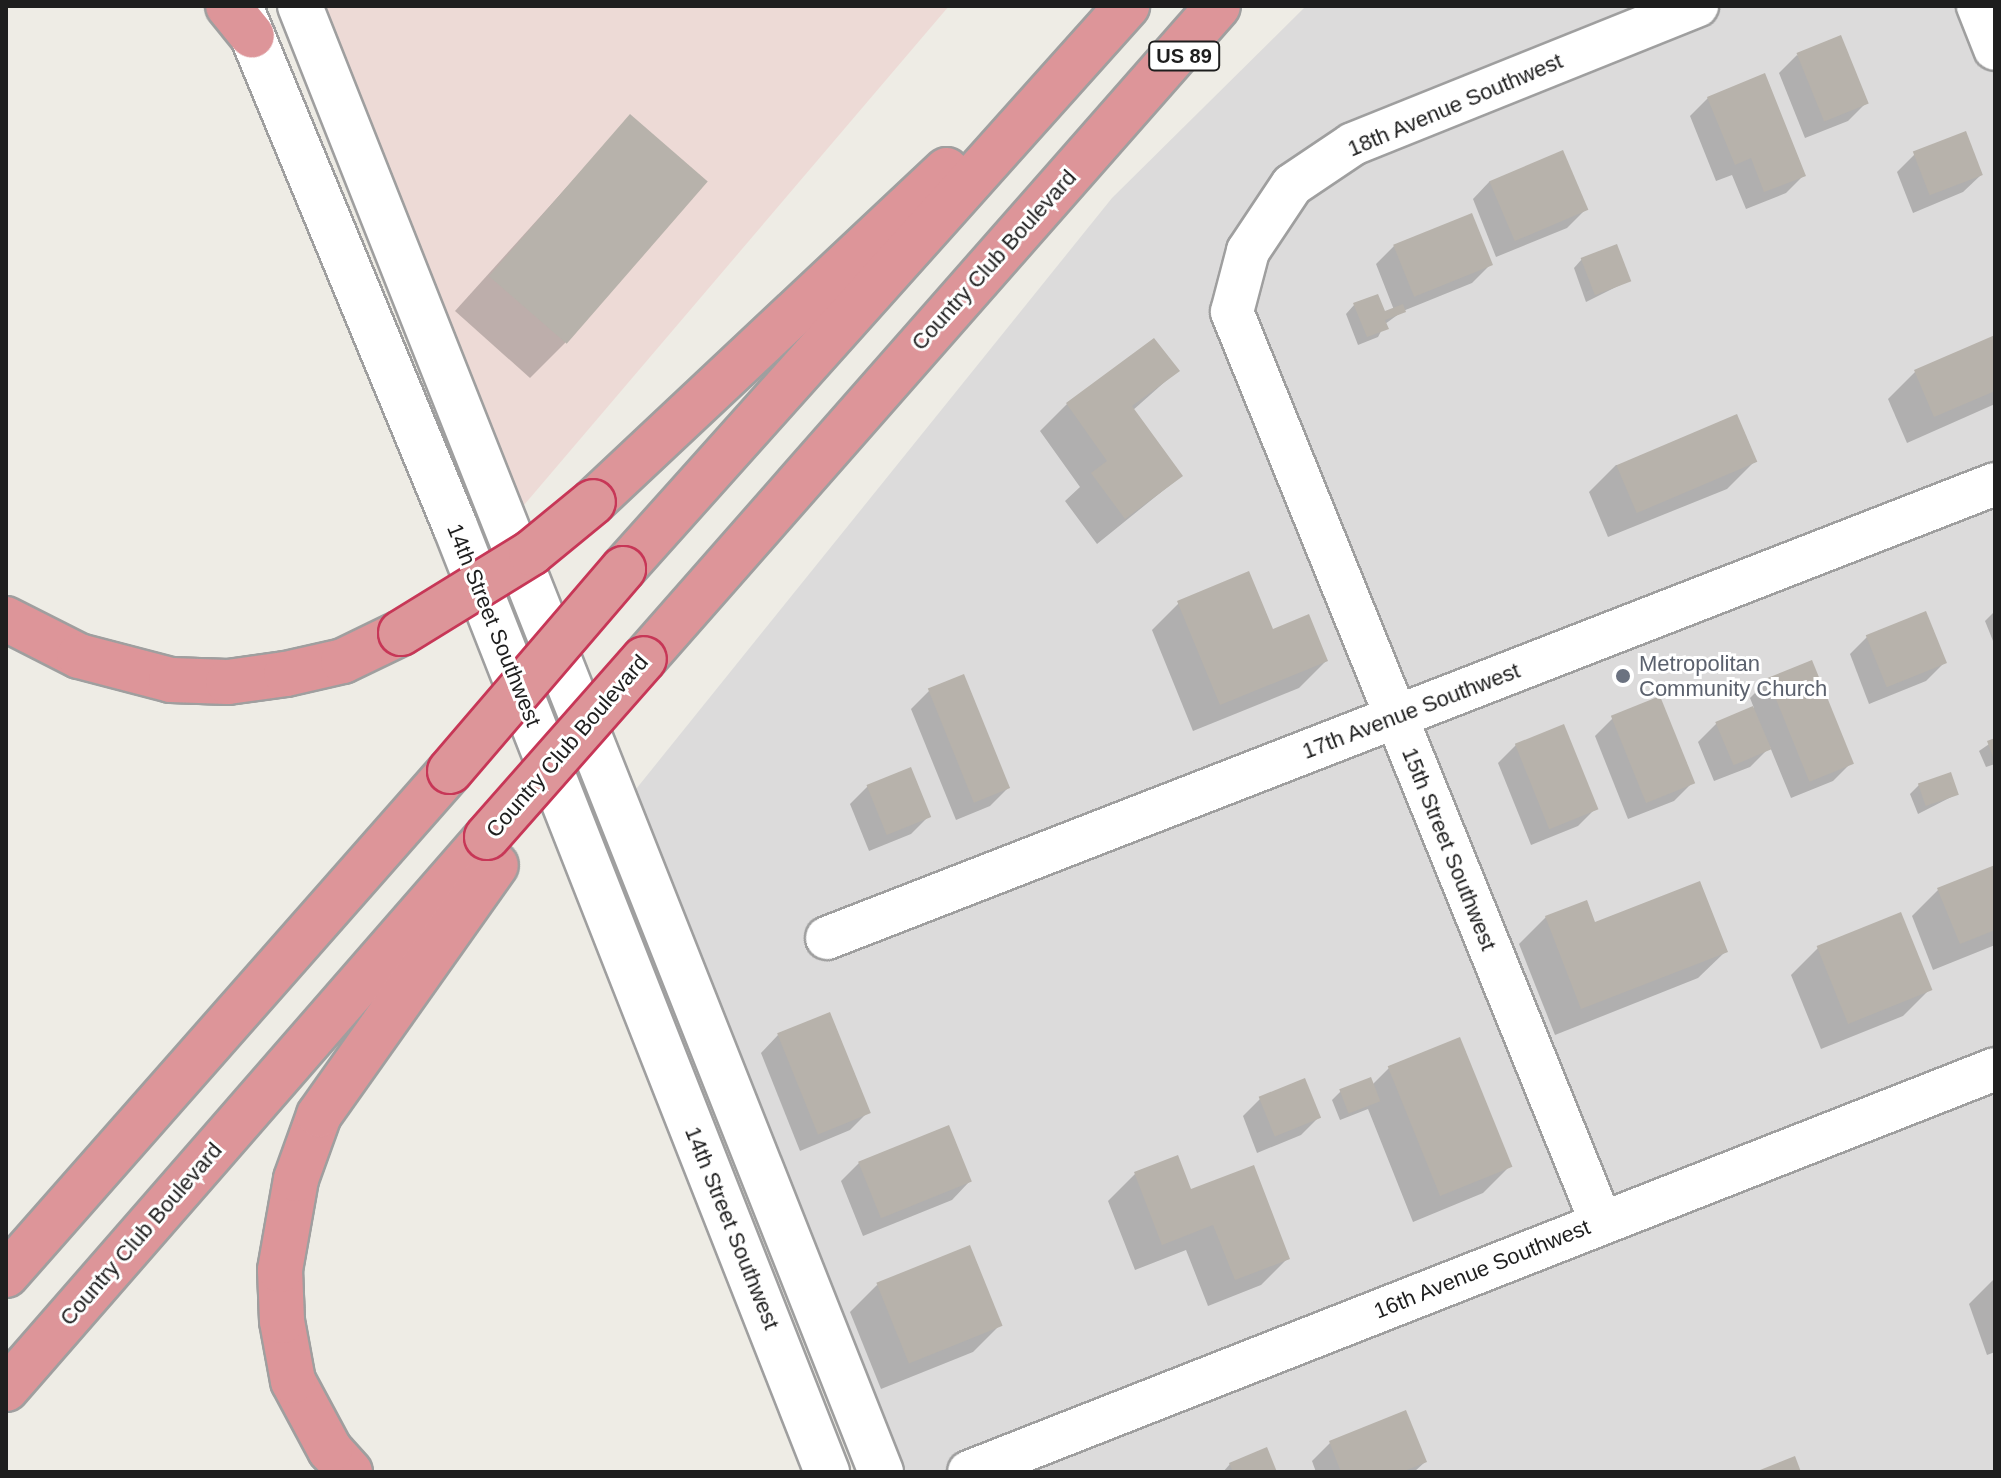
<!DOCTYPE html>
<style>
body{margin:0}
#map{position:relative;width:2001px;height:1478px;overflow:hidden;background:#eeece5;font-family:Arial,sans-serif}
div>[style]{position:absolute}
.residential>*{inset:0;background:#dcdbdb}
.commercial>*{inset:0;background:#eddad6}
.shadow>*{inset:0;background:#0003}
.building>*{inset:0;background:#b7b2ab;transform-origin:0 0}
.roads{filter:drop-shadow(2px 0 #9f9f9f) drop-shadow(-2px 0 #9f9f9f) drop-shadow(0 2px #9f9f9f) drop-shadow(0 -2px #9f9f9f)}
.minor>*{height:42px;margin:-21px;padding:0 21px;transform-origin:21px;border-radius:21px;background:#fff}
.tertiary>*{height:44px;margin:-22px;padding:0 22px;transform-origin:22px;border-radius:22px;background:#fff}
.motorway>*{height:44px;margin:-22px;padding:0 22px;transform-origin:22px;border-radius:22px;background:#dd9599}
.bridges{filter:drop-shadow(2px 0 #c73757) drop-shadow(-2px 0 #c73757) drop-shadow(0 2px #c73757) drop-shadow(0 -2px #c73757)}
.motorway-bridge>*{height:44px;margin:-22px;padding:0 22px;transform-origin:22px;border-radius:22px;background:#dd9599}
.dots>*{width:22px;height:22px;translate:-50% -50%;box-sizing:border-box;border:4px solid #fff;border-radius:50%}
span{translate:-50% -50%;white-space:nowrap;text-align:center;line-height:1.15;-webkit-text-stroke:6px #fff;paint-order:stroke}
.shield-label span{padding:2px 6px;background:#fff;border:2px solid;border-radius:6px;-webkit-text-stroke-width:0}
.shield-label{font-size:20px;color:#1e1e1e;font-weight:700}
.street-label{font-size:22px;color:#1e1e1e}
.worship-label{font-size:22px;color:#5b616d}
.left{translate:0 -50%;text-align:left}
.frame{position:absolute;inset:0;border:8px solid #1e1e1e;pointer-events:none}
</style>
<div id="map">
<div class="residential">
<div style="clip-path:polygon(1306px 6px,1995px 6px,1995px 1472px,881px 1472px,628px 799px,1112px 198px)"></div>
</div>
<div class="commercial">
<div style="clip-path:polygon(300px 6px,949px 6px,507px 525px)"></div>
</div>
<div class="shadow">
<div style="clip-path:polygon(1797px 55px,1866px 103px,1848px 121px,1805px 138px,1779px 73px)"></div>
<div style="clip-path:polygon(1708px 98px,1804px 175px,1786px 193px,1746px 209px,1732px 175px,1716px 181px,1690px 116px)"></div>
<div style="clip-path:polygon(630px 117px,565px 343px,530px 378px,455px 311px)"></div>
<div style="clip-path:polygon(1915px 154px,1981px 175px,1963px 192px,1913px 213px,1897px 172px)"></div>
<div style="clip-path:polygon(1490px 181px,1585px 210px,1567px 228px,1496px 257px,1473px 199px)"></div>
<div style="clip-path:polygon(1394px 246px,1490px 265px,1472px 283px,1403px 311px,1385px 324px,1378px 337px,1358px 345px,1346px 314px,1354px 305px,1384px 314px,1394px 310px,1376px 264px)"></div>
<div style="clip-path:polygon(1582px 259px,1628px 281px,1586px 302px,1574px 268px)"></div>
<div style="clip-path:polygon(1995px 337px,1995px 404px,1907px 443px,1888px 399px,1915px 372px)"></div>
<div style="clip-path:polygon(1177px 371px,1132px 411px,1181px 476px,1097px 544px,1065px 501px,1080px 487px,1040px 431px,1067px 404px)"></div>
<div style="clip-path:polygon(1754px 462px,1727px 489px,1608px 537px,1589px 492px,1616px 465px)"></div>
<div style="clip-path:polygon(1179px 603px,1272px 632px,1326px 661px,1299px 688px,1193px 731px,1152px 630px)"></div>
<div style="clip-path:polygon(1995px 611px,1995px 646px,1985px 621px)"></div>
<div style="clip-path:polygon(1868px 636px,1944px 663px,1926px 681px,1869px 704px,1850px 654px)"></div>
<div style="clip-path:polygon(1768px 680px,1851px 763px,1833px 781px,1791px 798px,1770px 747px,1750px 767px,1714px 781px,1698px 742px,1716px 724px,1754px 708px,1750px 698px)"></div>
<div style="clip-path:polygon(929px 691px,1008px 788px,990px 806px,956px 820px,911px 709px)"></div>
<div style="clip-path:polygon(1613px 718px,1692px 783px,1674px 801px,1628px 819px,1595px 736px)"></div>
<div style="clip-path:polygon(1995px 740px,1995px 764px,1986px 767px,1979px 751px)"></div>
<div style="clip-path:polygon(1516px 745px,1596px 808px,1578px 826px,1531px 845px,1498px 763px)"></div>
<div style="clip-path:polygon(1919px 785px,1957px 794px,1918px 814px,1910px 794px)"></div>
<div style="clip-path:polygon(868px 786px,929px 816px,911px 834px,869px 851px,850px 804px)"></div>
<div style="clip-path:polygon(1995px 867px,1995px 945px,1933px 970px,1912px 916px,1938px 890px)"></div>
<div style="clip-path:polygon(1546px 917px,1594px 925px,1725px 952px,1698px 978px,1555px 1035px,1519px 944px)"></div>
<div style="clip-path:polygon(1818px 948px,1930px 989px,1903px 1016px,1821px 1049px,1791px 975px)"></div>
<div style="clip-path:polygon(778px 1035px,868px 1112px,850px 1130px,800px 1151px,761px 1053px)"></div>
<div style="clip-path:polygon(1459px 1039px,1510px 1166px,1483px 1193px,1413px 1222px,1368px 1109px,1340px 1120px,1332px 1100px,1341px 1091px,1372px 1085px,1389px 1068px)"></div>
<div style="clip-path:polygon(1261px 1098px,1319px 1117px,1301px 1135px,1257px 1153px,1243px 1116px)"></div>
<div style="clip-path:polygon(859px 1163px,969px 1182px,952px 1200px,863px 1236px,841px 1181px)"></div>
<div style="clip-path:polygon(1135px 1174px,1190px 1192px,1288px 1258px,1261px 1285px,1208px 1306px,1186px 1250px,1135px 1270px,1108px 1201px)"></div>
<div style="clip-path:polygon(1995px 1278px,1995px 1352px,1987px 1355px,1969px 1304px)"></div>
<div style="clip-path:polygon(877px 1285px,1000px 1325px,973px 1352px,881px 1389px,850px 1312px)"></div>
<div style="clip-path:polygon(1330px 1443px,1425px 1462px,1414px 1472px,1316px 1472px,1312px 1461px)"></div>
<div style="clip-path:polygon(1230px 1464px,1275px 1472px,1223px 1472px)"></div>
</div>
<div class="building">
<div style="left:1841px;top:35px;width:74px;height:48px;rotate:68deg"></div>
<div style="clip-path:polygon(1765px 73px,1806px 176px,1764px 192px,1751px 158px,1735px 165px,1707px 97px)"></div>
<div style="left:630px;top:114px;width:103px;height:215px;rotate:41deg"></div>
<div style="left:1966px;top:131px;width:47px;height:57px;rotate:69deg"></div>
<div style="left:1563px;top:150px;width:65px;height:80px;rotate:67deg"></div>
<div style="left:1472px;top:213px;width:56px;height:85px;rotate:68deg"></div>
<div style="left:1617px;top:244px;width:40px;height:39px;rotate:69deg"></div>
<div style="clip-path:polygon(1378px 294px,1385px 311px,1403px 304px,1406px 312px,1385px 320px,1389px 329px,1367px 337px,1353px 303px)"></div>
<div style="clip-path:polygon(1995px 335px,1995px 391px,1934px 417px,1914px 370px)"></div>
<div style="clip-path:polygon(1154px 338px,1180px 371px,1132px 406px,1183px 476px,1125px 519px,1091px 473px,1107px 461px,1066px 403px)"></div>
<div style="left:1737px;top:414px;width:52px;height:131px;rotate:67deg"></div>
<div style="clip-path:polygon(1249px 571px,1273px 629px,1309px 614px,1328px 661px,1220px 705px,1177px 601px)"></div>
<div style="left:1926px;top:611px;width:56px;height:65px;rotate:68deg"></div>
<div style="left:1812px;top:660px;width:112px;height:48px;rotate:68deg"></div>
<div style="left:964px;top:674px;width:123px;height:39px;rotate:68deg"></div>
<div style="left:1660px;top:696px;width:94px;height:53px;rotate:68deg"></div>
<div style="left:1753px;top:706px;width:47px;height:41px;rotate:67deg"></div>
<div style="left:1564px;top:724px;width:92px;height:53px;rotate:68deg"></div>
<div style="clip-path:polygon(1995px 738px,1995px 762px,1987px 741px)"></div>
<div style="left:911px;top:767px;width:54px;height:48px;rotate:68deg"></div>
<div style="left:1951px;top:772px;width:24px;height:35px;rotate:71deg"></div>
<div style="clip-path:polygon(1995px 865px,1995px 930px,1960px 944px,1937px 888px)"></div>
<div style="clip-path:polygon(1700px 881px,1728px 952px,1581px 1009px,1545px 916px,1587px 900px,1595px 922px)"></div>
<div style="left:1901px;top:912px;width:84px;height:91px;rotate:68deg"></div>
<div style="left:830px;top:1012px;width:109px;height:57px;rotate:68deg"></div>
<div style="left:1460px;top:1037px;width:140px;height:78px;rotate:68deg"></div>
<div style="left:1371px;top:1077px;width:26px;height:34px;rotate:69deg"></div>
<div style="left:1305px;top:1078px;width:43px;height:50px;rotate:68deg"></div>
<div style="left:949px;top:1125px;width:61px;height:98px;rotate:68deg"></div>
<div style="clip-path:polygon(1178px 1155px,1191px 1189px,1254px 1165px,1290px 1259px,1235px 1280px,1213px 1225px,1162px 1245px,1134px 1172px)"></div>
<div style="left:970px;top:1245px;width:87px;height:101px;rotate:68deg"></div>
<div style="clip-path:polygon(1406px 1410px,1427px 1462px,1402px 1472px,1341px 1472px,1329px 1441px)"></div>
<div style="clip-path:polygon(1267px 1447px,1277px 1472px,1233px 1472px,1229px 1463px)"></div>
<div style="clip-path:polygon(1795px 1456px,1801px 1472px,1755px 1472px)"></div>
</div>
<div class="roads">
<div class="minor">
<div style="left:1978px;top:6px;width:46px;rotate:68.4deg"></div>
<div style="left:827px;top:938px;width:1253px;rotate:-21.24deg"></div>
<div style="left:1601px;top:1222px;width:982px;rotate:-112.07deg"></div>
<div style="left:1232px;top:312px;width:63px;rotate:-75.3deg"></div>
<div style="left:1248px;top:251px;width:79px;rotate:-56.3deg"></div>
<div style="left:1292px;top:185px;width:73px;rotate:-33.9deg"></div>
<div style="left:1353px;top:144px;width:371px;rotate:-21.9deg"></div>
<div style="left:969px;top:1472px;width:1102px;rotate:-21.44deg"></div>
</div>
<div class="tertiary">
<div style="left:240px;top:6px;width:563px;rotate:67.54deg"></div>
<div style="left:455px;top:526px;width:1017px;rotate:68.53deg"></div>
<div style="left:300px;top:6px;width:1577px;rotate:68.38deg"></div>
</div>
<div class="motorway">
<div style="left:228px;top:6px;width:38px;rotate:51deg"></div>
<div style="left:593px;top:502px;width:485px;rotate:-43.2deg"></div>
<div style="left:623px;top:569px;width:756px;rotate:-48.16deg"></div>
<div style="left:6px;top:619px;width:82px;rotate:26.9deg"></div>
<div style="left:79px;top:656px;width:95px;rotate:14.6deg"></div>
<div style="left:171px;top:680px;width:57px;rotate:2deg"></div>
<div style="left:228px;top:682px;width:59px;rotate:-7.9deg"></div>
<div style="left:286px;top:674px;width:58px;rotate:-12.8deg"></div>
<div style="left:343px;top:661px;width:64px;rotate:-25.8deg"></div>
<div style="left:644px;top:659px;width:869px;rotate:-48.68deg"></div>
<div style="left:6px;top:1275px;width:672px;rotate:-48.62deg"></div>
<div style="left:6px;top:1389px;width:732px;rotate:-48.93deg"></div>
<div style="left:350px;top:1472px;width:30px;rotate:-132deg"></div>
<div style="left:330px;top:1450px;width:78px;rotate:-118.2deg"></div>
<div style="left:293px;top:1381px;width:61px;rotate:-100.4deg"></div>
<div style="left:282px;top:1321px;width:51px;rotate:-92.2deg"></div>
<div style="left:280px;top:1270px;width:92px;rotate:-80deg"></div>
<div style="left:296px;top:1179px;width:68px;rotate:-70.2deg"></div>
<div style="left:319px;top:1115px;width:306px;rotate:-54.7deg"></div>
</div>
</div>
<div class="bridges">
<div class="motorway-bridge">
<div style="left:401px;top:633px;width:153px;rotate:-31.6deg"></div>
<div style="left:531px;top:553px;width:80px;rotate:-39.4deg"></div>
<div style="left:450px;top:771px;width:266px;rotate:-49.4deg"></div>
<div style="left:487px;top:837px;width:237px;rotate:-48.6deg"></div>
</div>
</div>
<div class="dots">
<div style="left:1623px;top:676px;background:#6b7280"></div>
</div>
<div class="shield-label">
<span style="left:1184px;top:56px">US 89</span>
</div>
<div class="street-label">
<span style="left:1455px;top:105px;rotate:-23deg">18th Avenue Southwest</span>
<span style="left:994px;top:260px;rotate:-48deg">Country Club Boulevard</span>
<span style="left:494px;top:625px;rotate:68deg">14th Street Southwest</span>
<span style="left:1411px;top:711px;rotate:-21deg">17th Avenue Southwest</span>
<span style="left:567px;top:746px;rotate:-49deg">Country Club Boulevard</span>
<span style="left:1449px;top:849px;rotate:68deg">15th Street Southwest</span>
<span style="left:732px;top:1228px;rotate:68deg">14th Street Southwest</span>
<span style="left:141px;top:1234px;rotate:-49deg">Country Club Boulevard</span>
<span style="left:1482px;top:1269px;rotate:-22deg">16th Avenue Southwest</span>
</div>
<div class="worship-label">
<span class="left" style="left:1639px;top:676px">Metropolitan<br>Community Church</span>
</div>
<div class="frame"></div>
</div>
